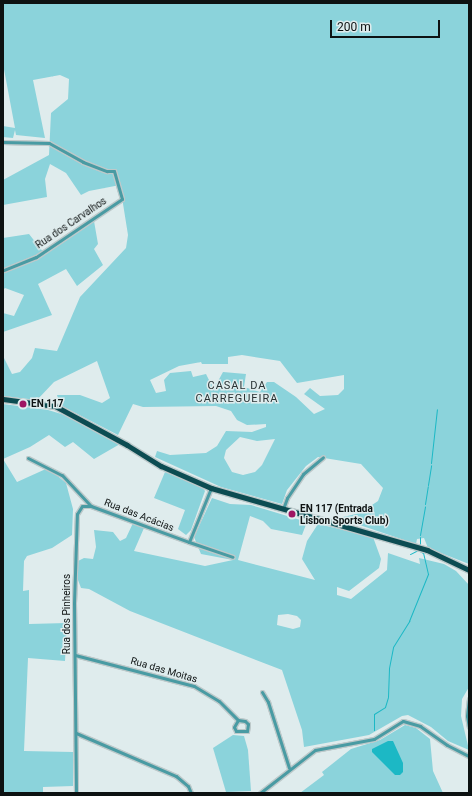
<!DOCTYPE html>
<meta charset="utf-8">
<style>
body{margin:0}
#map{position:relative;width:472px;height:796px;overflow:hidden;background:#dfeced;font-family:Roboto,sans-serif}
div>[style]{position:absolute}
.green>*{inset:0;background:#8bd3db}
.water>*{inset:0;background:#1cb8c5}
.stream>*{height:1px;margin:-0.5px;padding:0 0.5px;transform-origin:0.5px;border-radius:0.5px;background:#1cb8c5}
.roads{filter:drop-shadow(1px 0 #bdc9ca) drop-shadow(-1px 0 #bdc9ca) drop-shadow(0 1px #bdc9ca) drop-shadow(0 -1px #bdc9ca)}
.minor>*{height:3px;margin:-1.5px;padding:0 1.5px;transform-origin:1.5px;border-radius:1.5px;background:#499ba3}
.primary>*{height:5px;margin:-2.5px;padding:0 2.5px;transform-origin:2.5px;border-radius:2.5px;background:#0c4c52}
.dots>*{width:11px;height:11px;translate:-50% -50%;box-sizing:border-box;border:2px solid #dfeced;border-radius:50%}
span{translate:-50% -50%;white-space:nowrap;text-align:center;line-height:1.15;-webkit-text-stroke:3px #dfeced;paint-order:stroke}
.street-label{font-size:10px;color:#0d1212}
.poi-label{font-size:10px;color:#0d1212;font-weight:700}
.left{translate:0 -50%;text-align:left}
.neighbourhood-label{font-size:11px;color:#283233;letter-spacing:1px}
.frame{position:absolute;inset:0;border:4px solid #0d1212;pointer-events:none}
.scale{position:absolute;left:330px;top:20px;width:110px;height:18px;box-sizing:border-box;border:2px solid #0d1212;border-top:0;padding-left:5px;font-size:12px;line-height:14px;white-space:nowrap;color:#0d1212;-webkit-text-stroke:3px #dfeced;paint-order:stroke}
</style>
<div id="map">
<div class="green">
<div style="clip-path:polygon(evenodd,3px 3px,469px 3px,469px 564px,428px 548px,424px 538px,417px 539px,416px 544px,339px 518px,360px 513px,378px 501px,383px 488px,361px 464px,318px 457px,306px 466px,287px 490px,282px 504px,221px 487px,155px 457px,157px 451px,170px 455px,206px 453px,217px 446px,226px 431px,252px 432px,266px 427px,266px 424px,247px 425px,237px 420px,231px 411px,216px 406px,143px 407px,133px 404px,118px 435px,60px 405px,57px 395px,80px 395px,102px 403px,110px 398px,97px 361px,54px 382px,37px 400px,3px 396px,3px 356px,12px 374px,20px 372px,32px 358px,35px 348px,57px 351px,80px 297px,126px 248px,128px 235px,120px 185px,89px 191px,81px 195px,66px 173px,50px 164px,45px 179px,47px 197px,3px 205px,3px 180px,49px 155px,51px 113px,68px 99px,69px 79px,60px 75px,33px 80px,45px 138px,16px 135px,15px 130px,13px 138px,3px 137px,3px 126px,15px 128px,3px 64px,3px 3px,242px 355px,280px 361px,297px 383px,344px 375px,344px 389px,338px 395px,320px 396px,310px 388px,304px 394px,325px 409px,314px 414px,296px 397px,274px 382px,267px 382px,260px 392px,244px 387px,246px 374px,223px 372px,217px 383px,211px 384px,206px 374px,193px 377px,191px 371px,170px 373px,164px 380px,166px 391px,156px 393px,150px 380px,179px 366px,201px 362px,202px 364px,228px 364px,228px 357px,242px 355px,3px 3px,240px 437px,257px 441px,275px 439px,262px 465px,255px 472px,243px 475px,232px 472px,224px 458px,226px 450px,240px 437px)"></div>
<div style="clip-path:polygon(94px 221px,98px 244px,94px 249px,103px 265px,77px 286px,66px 269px,38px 284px,52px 315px,3px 332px,3px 313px,14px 316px,24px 295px,5px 288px,3px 290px,3px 238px,29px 234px,44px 253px)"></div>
<div style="clip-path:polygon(3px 404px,48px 410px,68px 416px,120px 444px,94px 459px,73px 442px,65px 447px,49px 435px,30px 447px,3px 459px,17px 482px,48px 468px,66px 483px,73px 509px,72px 535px,52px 548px,27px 556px,24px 561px,23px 591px,29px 590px,29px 624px,67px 623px,65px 661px,28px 658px,24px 751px,73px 752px,73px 786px,43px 787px,43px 793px,3px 793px)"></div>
<div style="clip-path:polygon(165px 472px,202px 487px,205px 491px,191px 530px,186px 535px,178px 529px,185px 510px,154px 498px)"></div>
<div style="clip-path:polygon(evenodd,212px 498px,230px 504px,251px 505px,307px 522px,302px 535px,271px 529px,263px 521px,250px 516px,238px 560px,315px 580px,302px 559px,307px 541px,318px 524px,373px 537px,381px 559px,379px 568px,349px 591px,337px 587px,337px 595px,351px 599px,387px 570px,388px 553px,420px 564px,419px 558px,444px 564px,456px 571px,469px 585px,469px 687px,462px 699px,461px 716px,469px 750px,448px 741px,431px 727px,408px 715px,402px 716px,369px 735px,304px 747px,302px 730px,282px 670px,130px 611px,89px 589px,81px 588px,78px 580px,78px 561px,84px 558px,93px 559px,96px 547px,94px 530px,113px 532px,120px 541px,126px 538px,133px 523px,144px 528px,134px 551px,205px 566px,233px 560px,201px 554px,194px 537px,212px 498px,288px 614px,297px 616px,301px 620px,300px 627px,293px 629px,277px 625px,278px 615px,288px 614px)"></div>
<div style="clip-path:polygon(405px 725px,416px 728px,430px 739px,433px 771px,443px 793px,300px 793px,324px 775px,322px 772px,351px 749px,380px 740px)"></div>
<div style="clip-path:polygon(233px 735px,244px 736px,248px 750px,251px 791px,226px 792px,213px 748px)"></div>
</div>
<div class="water">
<div style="clip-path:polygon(388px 741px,393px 741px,403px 763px,403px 772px,400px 775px,395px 775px,372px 752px,372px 749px)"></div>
</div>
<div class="stream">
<div style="left:431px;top:463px;width:54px;rotate:-83.7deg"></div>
<div style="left:428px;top:485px;width:20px;rotate:-81deg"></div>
<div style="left:425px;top:504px;width:18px;rotate:-81deg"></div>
<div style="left:420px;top:535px;width:29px;rotate:-80deg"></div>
<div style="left:420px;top:545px;width:8px;rotate:-90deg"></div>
<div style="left:374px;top:730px;width:16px;rotate:-90deg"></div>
<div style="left:374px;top:714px;width:13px;rotate:-32deg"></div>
<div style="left:385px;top:707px;width:10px;rotate:-73deg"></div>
<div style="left:388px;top:697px;width:29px;rotate:-88deg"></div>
<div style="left:389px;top:668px;width:21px;rotate:-79deg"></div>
<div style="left:393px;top:647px;width:31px;rotate:-58deg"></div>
<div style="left:409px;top:621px;width:51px;rotate:-68deg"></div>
<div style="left:428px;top:574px;width:22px;rotate:-103deg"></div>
<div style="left:423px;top:553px;width:6px;rotate:-149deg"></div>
<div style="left:418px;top:550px;width:9px;rotate:153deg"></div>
</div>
<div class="roads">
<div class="minor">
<div style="left:3px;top:142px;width:46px;rotate:1.2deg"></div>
<div style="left:49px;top:143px;width:39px;rotate:29deg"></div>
<div style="left:83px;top:162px;width:26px;rotate:21deg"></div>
<div style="left:107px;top:171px;width:7px"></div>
<div style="left:114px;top:171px;width:29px;rotate:74deg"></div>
<div style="left:122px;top:199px;width:104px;rotate:146deg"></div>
<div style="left:36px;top:257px;width:35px;rotate:158deg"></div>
<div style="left:28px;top:458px;width:38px;rotate:27deg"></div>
<div style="left:62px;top:475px;width:42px;rotate:46.9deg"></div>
<div style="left:91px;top:506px;width:104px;rotate:20.2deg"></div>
<div style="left:189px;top:542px;width:58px;rotate:-67.8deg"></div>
<div style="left:283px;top:509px;width:12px;rotate:-70deg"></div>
<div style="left:287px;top:498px;width:29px;rotate:-56deg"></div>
<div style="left:303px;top:474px;width:26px;rotate:-40deg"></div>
<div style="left:189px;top:542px;width:46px;rotate:18.8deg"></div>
<div style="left:75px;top:655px;width:123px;rotate:14.6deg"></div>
<div style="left:194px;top:686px;width:29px;rotate:31deg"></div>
<div style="left:219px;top:701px;width:27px;rotate:45deg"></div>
<div style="left:238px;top:720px;width:7px;rotate:8deg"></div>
<div style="left:245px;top:721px;width:4px;rotate:45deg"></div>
<div style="left:248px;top:724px;width:7px;rotate:98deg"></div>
<div style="left:247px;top:731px;width:11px;rotate:180deg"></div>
<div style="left:236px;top:731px;width:4px;rotate:-117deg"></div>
<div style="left:234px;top:727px;width:8px;rotate:-60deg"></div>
<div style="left:262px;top:692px;width:12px;rotate:59deg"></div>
<div style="left:268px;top:702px;width:69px;rotate:72.3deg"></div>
<div style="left:469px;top:699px;width:17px;rotate:97deg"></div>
<div style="left:467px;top:716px;width:11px;rotate:80deg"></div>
<div style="left:76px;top:733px;width:109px;rotate:23.3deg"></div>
<div style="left:176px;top:776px;width:16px;rotate:40deg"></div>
<div style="left:188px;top:786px;width:8px;rotate:67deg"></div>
<div style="left:76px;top:793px;width:190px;rotate:-90.6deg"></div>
<div style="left:74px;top:603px;width:89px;rotate:-88.1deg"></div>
<div style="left:77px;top:514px;width:9px;rotate:-58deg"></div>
<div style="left:82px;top:506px;width:9px"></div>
<div style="left:260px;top:793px;width:70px;rotate:-38deg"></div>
<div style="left:315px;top:750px;width:60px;rotate:-10.6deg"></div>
<div style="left:374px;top:739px;width:34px;rotate:-32deg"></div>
<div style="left:403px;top:721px;width:18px;rotate:16deg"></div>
<div style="left:420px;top:726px;width:33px;rotate:35deg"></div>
<div style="left:447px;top:745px;width:25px;rotate:27deg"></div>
</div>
<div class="primary">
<div style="left:3px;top:399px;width:52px;rotate:7.7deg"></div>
<div style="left:55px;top:406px;width:82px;rotate:28.4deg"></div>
<div style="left:127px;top:445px;width:40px;rotate:32deg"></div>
<div style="left:161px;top:466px;width:55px;rotate:23.7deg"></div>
<div style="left:211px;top:488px;width:225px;rotate:16deg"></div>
<div style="left:427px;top:550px;width:47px;rotate:25.5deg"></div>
</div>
</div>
<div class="dots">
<div style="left:23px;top:404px;background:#9f1562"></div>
<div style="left:292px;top:514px;background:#9f1562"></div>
</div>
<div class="street-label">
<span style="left:71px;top:223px;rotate:-34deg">Rua dos Carvalhos</span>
<span style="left:139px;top:515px;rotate:21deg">Rua das Acácias</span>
<span style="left:67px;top:614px;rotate:-90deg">Rua dos Pinheiros</span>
<span style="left:164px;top:670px;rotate:16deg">Rua das Moitas</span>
</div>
<div class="poi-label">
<span class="left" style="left:31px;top:404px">EN 117</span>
<span class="left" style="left:300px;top:514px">EN 117 (Entrada<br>Lisbon Sports Club)</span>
</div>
<div class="neighbourhood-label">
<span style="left:237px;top:393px">CASAL DA<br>CARREGUEIRA</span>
</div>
<div class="frame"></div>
<div class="scale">200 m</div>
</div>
